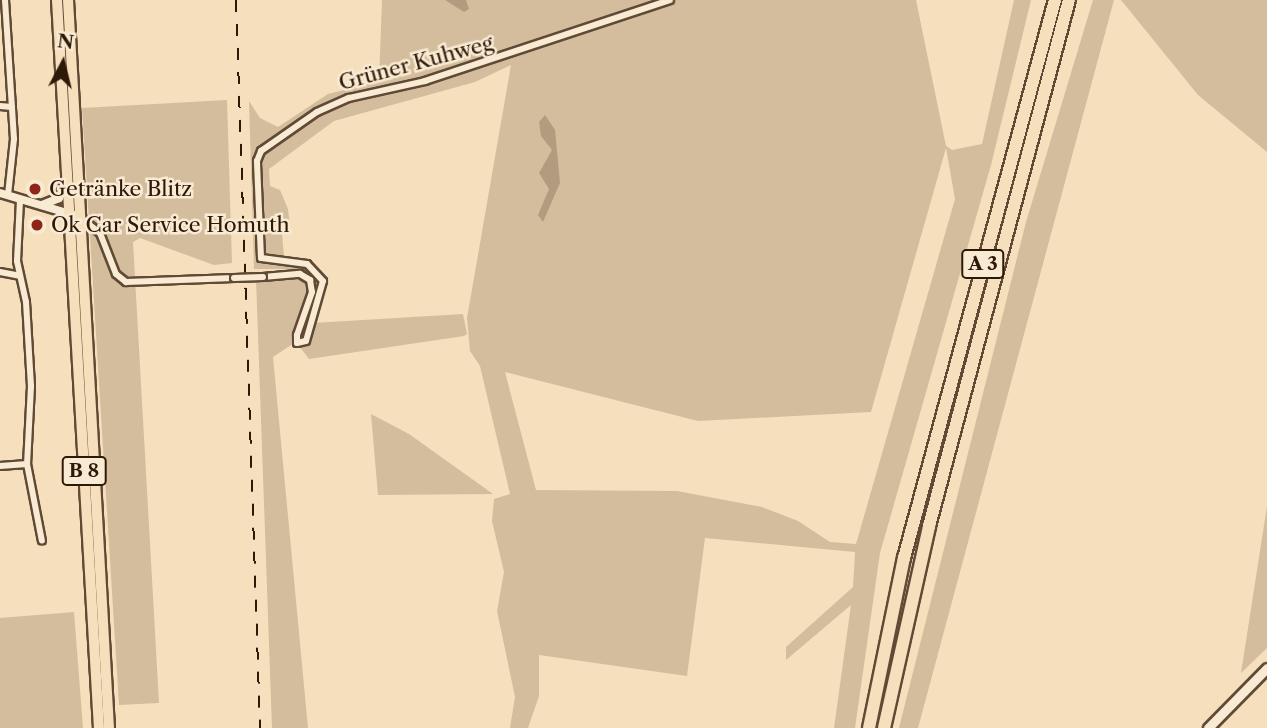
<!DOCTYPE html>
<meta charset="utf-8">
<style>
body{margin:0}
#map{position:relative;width:1267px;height:728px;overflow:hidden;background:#f6dfbc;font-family:"Libre Caslon Text",serif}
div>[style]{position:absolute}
.green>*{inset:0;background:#d4bd9d}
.water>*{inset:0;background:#b29c7f}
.roads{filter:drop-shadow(2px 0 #604a35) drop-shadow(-2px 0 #604a35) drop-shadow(0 2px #604a35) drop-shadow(0 -2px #604a35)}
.minor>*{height:6px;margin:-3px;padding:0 3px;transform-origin:3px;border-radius:3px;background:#f9ead3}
.tertiary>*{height:8px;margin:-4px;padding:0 4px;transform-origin:4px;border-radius:4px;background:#f9ead3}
.secondary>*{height:9px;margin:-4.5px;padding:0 4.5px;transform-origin:4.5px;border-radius:4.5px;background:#f9ead3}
.primary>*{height:10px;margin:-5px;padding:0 5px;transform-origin:5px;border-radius:5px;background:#f6dfbc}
.motorway>*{height:12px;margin:-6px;padding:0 6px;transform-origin:6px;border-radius:6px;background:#f6dfbc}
.rail>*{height:2px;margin-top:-1px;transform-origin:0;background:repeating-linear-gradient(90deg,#2e1908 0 12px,transparent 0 24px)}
.bridges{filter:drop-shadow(2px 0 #604a35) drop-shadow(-2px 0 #604a35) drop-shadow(0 2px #604a35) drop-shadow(0 -2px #604a35)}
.minor-bridge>*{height:6px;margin:-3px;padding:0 3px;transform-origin:3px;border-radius:3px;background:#f9ead3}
.dots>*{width:19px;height:19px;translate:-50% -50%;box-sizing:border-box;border:4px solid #f9ead3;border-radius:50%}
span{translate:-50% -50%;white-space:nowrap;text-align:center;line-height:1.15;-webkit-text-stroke:5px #f9ead3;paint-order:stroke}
.shield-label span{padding:2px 5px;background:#f9ead3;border:2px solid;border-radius:5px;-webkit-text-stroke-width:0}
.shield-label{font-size:19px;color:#2e1908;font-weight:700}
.street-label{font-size:21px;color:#2e1908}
.poi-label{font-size:21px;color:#2e1908}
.left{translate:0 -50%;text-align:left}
.north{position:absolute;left:28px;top:28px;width:70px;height:70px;-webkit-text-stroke:5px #f9ead3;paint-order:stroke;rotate:7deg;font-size:19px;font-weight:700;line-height:28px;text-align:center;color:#2e1908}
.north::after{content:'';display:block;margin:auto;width:24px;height:32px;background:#2e1908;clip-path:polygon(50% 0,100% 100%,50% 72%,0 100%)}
</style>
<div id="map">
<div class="green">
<div style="clip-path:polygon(evenodd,382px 0,916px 0,946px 146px,952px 150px,982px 144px,1014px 0,1031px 0,991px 165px,880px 553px,855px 728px,834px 728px,851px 605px,786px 660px,786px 647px,853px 587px,855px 552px,705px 538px,687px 676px,539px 655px,539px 696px,528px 728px,510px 728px,515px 697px,497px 611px,504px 572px,492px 521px,494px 499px,510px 494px,480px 366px,470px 351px,467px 318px,511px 65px,475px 82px,334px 121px,269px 169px,270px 186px,280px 190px,288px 209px,290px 227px,282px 233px,284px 257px,304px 259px,321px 281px,320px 296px,309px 317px,307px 337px,302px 335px,316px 295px,314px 279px,301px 269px,254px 269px,249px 101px,260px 118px,278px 127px,328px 94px,379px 81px,382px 0,946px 148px,955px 199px,856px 544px,830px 542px,798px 521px,762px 507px,677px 491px,536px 490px,505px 372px,698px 421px,871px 412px,946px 148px)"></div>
<div style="clip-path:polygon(1093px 0,1114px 0,918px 728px,899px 728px,1026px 222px)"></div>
<div style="clip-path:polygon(1121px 0,1267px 0,1267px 152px,1198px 95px)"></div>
<div style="clip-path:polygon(227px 100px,232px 263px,214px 265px,140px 238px,133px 242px,159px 703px,119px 705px,82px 108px)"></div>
<div style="clip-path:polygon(299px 276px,309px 286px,294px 343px,273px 357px,308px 728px,272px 728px,256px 279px)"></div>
<div style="clip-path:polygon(463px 314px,467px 334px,464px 336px,309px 359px,300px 347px,311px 339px,313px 323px)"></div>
<div style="clip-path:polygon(371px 414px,409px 434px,493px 494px,378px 495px)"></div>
<div style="clip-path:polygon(1267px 506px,1267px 648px,1241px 673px)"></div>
<div style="clip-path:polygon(74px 612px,83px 728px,0 728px,0 618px)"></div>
</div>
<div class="water">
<div style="clip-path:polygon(445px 0,466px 0,469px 9px,464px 12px)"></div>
<div style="clip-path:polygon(545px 115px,555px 130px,560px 183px,543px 222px,538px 215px,549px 189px,539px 173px,552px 150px,541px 136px,539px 122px)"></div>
</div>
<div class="roads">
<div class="minor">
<div style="left:5px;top:0;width:139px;rotate:86.3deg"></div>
<div style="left:14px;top:139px;width:56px;rotate:96.1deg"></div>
<div style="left:0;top:106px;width:12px;rotate:5deg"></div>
<div style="left:20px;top:200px;width:61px;rotate:92.8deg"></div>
<div style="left:17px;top:261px;width:42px;rotate:77.6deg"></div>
<div style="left:26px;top:302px;width:84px;rotate:86.6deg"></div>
<div style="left:31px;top:386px;width:78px;rotate:92.9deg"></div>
<div style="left:27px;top:464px;width:78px;rotate:79deg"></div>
<div style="left:80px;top:217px;width:26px;rotate:39deg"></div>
<div style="left:100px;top:233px;width:44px;rotate:68.7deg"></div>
<div style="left:116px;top:274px;width:13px;rotate:39deg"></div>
<div style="left:126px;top:282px;width:108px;rotate:-2.1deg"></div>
<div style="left:0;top:272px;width:20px;rotate:11deg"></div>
<div style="left:263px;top:277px;width:37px;rotate:-5deg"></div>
<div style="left:300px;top:274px;width:12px;rotate:31deg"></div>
<div style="left:310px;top:280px;width:12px;rotate:81deg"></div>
<div style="left:312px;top:292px;width:46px;rotate:109.2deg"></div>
<div style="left:297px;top:335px;width:8px;rotate:90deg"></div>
<div style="left:297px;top:343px;width:9px;rotate:-13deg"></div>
<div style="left:306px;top:341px;width:62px;rotate:-74.2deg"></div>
<div style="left:323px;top:281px;width:23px;rotate:-133deg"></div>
<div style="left:307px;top:264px;width:46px;rotate:-172.6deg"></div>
<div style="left:261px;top:258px;width:97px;rotate:-92.4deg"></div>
<div style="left:257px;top:161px;width:11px;rotate:-68deg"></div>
<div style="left:261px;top:151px;width:68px;rotate:-34.9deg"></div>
<div style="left:317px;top:112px;width:35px;rotate:-24deg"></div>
<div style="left:349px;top:98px;width:78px;rotate:-12.6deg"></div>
<div style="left:425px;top:81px;width:258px;rotate:-18.3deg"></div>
<div style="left:0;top:466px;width:27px;rotate:-4deg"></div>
</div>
<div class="tertiary">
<div style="left:0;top:193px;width:77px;rotate:16.6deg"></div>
<div style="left:42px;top:205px;width:18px;rotate:-22deg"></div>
<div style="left:59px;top:198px;width:17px;rotate:-66deg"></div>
</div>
<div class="secondary">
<div style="left:1208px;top:728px;width:84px;rotate:-45.5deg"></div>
</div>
<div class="primary">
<div style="left:57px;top:0;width:729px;rotate:86.7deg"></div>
<div style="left:68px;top:0;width:729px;rotate:86.78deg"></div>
</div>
<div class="motorway">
<div style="left:869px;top:728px;width:174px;rotate:-78.4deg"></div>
<div style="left:904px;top:558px;width:578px;rotate:-74.86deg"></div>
<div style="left:884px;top:728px;width:207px;rotate:-77.4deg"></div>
<div style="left:929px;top:526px;width:544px;rotate:-75.1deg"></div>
</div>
</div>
<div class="rail">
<div style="left:236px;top:0;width:728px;rotate:88.11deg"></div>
</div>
<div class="bridges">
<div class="minor-bridge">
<div style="left:234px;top:278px;width:29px;rotate:-2deg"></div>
</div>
</div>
<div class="dots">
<div style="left:35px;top:189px;background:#8f2418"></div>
<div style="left:37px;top:225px;background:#8f2418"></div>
</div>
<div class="shield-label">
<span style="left:983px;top:264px">A 3</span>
<span style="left:84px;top:471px">B 8</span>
</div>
<div class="street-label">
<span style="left:416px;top:63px;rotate:-15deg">Grüner Kuhweg</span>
</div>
<div class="poi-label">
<span class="left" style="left:49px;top:189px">Getränke Blitz</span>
<span class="left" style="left:51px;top:225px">Ok Car Service Homuth</span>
</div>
<div class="north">N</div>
</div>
